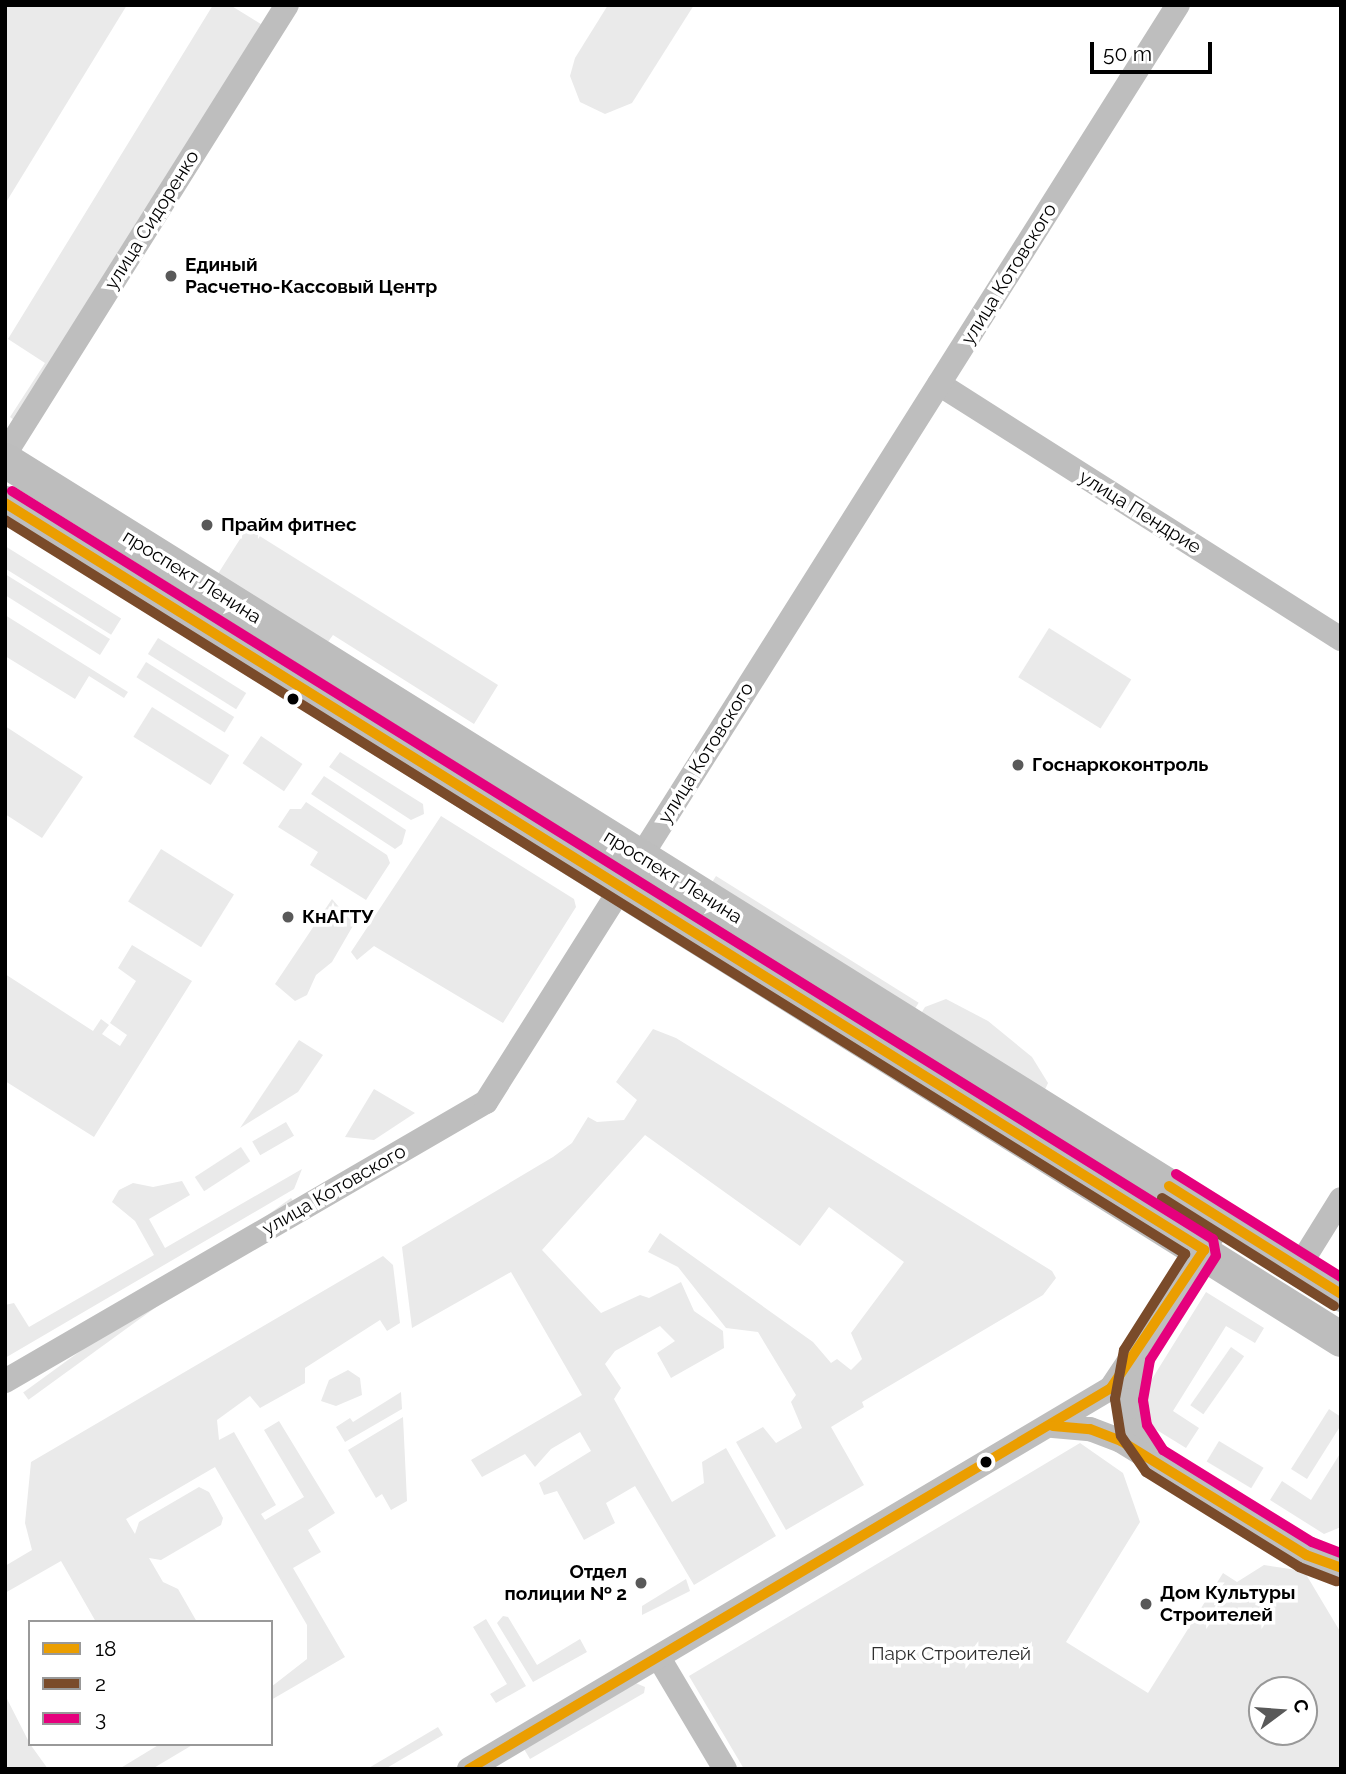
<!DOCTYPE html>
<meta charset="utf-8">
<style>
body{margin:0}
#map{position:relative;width:1346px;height:1774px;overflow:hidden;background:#fff;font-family:Raleway,sans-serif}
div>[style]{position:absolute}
.green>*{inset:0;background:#eaeaea;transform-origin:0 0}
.minor>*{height:24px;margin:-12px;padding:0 12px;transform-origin:12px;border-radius:12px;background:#bebebe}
.highway>*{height:35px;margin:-17.5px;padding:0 17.5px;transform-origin:17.5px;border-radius:17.5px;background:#bdbdbd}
.bus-1>*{height:10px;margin:-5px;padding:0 5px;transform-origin:5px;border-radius:5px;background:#eb9e00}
.bus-2>*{height:10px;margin:-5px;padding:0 5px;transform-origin:5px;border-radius:5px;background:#7a4b2a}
.bus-3>*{height:10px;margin:-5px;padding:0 5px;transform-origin:5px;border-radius:5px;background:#e5007d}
.dots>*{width:19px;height:19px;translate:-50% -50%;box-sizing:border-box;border:4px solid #fff;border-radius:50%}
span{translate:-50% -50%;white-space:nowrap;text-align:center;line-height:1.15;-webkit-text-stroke:7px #fff;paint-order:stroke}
.street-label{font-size:19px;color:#000}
.poi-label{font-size:19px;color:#000;font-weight:700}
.left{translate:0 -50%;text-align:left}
.right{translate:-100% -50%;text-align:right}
.park-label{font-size:19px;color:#303030}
.frame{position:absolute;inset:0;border:7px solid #000;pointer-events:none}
.legend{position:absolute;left:28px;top:1620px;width:245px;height:126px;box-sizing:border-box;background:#fff;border:2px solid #999;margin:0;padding:9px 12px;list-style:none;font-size:21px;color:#000}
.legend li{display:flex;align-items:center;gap:14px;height:35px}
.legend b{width:35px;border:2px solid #999}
.north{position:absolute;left:1248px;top:1676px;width:70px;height:70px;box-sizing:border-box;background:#fff;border:2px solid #999;border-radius:50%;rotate:74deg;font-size:19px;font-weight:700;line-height:28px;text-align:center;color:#000}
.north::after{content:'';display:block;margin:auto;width:24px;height:32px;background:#595959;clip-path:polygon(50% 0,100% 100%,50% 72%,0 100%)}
.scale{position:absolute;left:1090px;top:42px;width:122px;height:32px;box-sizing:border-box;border:4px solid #000;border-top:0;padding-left:9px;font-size:21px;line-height:24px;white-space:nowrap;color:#000;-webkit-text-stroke:5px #fff;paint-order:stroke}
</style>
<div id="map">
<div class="green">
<div style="clip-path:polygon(5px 5px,127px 5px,5px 204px)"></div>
<div style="clip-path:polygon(213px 5px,230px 5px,264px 26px,15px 421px,10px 417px,45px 363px,8px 339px)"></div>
<div style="clip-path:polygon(608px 5px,694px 5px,632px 103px,605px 114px,580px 102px,570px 76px,575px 58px)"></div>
<div style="clip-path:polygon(247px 528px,498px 685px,474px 724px,333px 635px,325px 646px,216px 577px)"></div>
<div style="left:5px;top:546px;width:137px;height:19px;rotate:32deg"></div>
<div style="clip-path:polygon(5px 574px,110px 639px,100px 655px,5px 595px)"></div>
<div style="clip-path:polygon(5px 615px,128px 692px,124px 698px,89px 676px,75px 699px,5px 656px)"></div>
<div style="left:1049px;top:628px;width:97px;height:58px;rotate:32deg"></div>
<div style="left:158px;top:638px;width:104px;height:19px;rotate:32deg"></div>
<div style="left:146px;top:662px;width:104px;height:18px;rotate:32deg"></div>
<div style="left:152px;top:707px;width:91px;height:35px;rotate:32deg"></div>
<div style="clip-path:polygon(5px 726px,83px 777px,42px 838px,5px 814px)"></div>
<div style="left:261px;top:736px;width:50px;height:33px;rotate:34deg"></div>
<div style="clip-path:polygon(340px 752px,423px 804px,424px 814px,411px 820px,329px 767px)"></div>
<div style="clip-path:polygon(324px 776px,406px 830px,402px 844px,395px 849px,311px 794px)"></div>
<div style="clip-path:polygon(306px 802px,387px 855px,390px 863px,366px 900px,310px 865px,318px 852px,278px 827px,290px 809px,301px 809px)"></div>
<div style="clip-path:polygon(441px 816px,574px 899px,576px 907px,503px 1023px,374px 946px,357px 960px,351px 952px)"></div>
<div style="left:161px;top:849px;width:86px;height:62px;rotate:32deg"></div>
<div style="left:716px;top:876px;width:239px;height:15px;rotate:32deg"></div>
<div style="clip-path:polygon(332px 899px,354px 924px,332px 962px,316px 975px,307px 995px,295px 1001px,275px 984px)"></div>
<div style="clip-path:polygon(132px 945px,192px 981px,94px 1137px,5px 1081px,5px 974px,93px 1031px,101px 1019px,109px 1025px,102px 1034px,120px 1046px,127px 1035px,110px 1023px,136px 981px,118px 968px)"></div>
<div style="clip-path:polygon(946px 999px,988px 1021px,1032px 1057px,1048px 1083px,1041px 1098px,917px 1020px,925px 1007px)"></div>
<div style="clip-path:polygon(653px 1029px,676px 1038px,884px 1167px,1052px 1271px,1056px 1278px,1043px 1295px,862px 1402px,864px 1407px,831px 1427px,864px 1485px,786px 1530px,736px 1442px,763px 1427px,776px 1443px,802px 1428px,791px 1402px,796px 1395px,758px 1332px,726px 1328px,678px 1267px,648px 1252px,660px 1233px,813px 1342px,831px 1363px,837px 1359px,851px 1370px,862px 1359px,851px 1333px,904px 1262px,829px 1207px,800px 1246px,645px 1135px,542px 1250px,601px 1313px,640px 1295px,649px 1298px,681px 1282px,694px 1311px,723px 1331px,724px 1348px,671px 1378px,657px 1353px,675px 1341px,660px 1326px,615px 1351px,605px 1364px,621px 1388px,614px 1399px,672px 1502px,704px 1483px,702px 1462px,726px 1448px,776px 1536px,694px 1585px,635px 1486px,606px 1503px,615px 1523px,584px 1540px,557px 1491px,544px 1495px,539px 1483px,591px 1451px,580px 1432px,551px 1449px,535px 1467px,525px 1454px,482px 1477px,471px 1460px,582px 1395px,511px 1272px,412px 1328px,402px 1247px,553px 1157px,572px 1143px,588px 1117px,597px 1122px,624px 1120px,637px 1100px,616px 1082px)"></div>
<div style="clip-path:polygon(299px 1040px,323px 1055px,298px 1092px,240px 1128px)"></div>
<div style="clip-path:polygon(374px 1089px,415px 1113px,374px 1140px,345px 1137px)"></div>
<div style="left:286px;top:1122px;width:16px;height:39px;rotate:60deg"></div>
<div style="left:241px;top:1147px;width:17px;height:55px;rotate:57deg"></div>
<div style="clip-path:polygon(302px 1169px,294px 1189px,5px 1358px,5px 1305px,14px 1303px,29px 1327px,154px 1255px,135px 1221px,112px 1202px,119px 1190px,133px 1183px,153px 1187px,182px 1181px,190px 1195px,149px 1219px,165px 1248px)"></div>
<div style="left:291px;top:1198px;width:9px;height:331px;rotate:54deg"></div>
<div style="clip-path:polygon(383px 1256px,393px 1265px,400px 1323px,387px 1331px,380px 1320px,305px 1368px,305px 1383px,260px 1408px,250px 1396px,217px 1420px,219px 1440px,234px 1432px,276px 1505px,261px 1514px,265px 1520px,304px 1497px,264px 1430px,279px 1421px,335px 1513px,308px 1530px,321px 1552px,293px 1568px,345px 1657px,271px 1700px,271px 1687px,307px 1659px,307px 1625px,215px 1467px,126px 1519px,135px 1534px,139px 1522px,199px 1487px,209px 1492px,223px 1518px,221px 1525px,161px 1560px,149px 1558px,163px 1582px,178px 1589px,197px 1622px,96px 1622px,61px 1561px,5px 1593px,5px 1566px,32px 1550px,25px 1523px,31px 1462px)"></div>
<div style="clip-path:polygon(1206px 1292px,1264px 1328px,1255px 1343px,1226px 1326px,1173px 1411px,1199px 1428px,1186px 1448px,1147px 1424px,1147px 1387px)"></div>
<div style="left:1231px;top:1347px;width:16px;height:71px;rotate:35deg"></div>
<div style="clip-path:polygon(348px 1370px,360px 1378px,362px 1395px,336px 1406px,321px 1401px,329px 1380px)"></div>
<div style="clip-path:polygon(401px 1392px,402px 1409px,345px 1442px,336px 1427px,350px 1418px,353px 1422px)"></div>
<div style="clip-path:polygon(1329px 1409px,1341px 1417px,1341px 1425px,1307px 1479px,1291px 1469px)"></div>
<div style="clip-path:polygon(403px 1417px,407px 1501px,391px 1510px,382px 1494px,376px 1498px,348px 1450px)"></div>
<div style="left:1219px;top:1441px;width:52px;height:24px;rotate:31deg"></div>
<div style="clip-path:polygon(evenodd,1080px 1443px,1123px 1473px,1140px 1522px,1066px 1642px,1148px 1693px,1223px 1573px,1237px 1582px,1264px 1565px,1304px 1571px,1341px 1633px,1341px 1769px,744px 1769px,689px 1676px,1080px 1443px,1262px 1690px,1304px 1690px,1304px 1732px,1262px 1732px,1262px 1690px)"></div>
<div style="clip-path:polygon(1341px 1452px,1341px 1527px,1324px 1534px,1270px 1500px,1282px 1481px,1311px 1500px)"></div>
<div style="clip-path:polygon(686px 1579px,690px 1591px,642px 1615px,642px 1606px)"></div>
<div style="clip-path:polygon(503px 1616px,508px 1617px,537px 1665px,580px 1639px,587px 1652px,533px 1682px,497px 1623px)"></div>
<div style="clip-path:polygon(486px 1619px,526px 1686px,496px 1703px,490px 1694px,507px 1684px,473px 1627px)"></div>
<div style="clip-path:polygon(631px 1681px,645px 1687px,644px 1693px,530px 1759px,521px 1744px)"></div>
<div style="clip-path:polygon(5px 1695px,30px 1744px,48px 1769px,5px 1769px)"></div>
<div style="clip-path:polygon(438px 1727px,443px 1735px,385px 1769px,367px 1769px)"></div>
<div style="clip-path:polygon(160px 1744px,194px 1744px,152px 1769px,119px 1769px)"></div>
</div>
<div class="minor">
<div style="left:939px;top:384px;width:476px;rotate:32.4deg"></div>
<div style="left:5px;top:454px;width:530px;rotate:-57.87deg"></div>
<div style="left:1298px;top:1268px;width:81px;rotate:-58.1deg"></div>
<div style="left:1136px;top:1359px;width:42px;rotate:99.7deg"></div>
<div style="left:1129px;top:1400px;width:30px;rotate:81deg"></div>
<div style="left:1134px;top:1430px;width:31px;rotate:57deg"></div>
<div style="left:5px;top:1381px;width:556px;rotate:-30.12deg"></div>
<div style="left:486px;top:1102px;width:1297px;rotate:-57.76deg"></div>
<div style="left:1053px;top:1426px;width:37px;rotate:5deg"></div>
<div style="left:1090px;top:1429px;width:33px;rotate:21deg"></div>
<div style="left:1121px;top:1441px;width:217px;rotate:31.6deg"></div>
<div style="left:1306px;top:1555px;width:37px;rotate:20deg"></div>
<div style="left:659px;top:1658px;width:129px;rotate:59.3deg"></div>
<div style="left:469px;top:1769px;width:747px;rotate:-30.69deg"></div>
<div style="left:1111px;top:1388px;width:202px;rotate:-56.3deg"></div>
</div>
<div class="highway">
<div style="left:5px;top:460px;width:1575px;rotate:31.97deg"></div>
<div style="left:5px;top:503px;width:1576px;rotate:32.04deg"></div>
</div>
<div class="bus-1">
<div style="left:5px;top:503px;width:1413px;rotate:31.92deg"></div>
<div style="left:1204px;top:1250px;width:166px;rotate:124deg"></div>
<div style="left:1111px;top:1388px;width:747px;rotate:149.31deg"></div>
<div style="left:1169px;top:1186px;width:203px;rotate:32.1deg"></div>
<div style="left:1053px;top:1426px;width:37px;rotate:5deg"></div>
<div style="left:1090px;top:1429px;width:33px;rotate:21deg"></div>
<div style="left:1121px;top:1441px;width:217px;rotate:31.6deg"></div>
<div style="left:1306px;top:1555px;width:37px;rotate:20deg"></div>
</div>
<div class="bus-2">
<div style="left:5px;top:520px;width:1390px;rotate:31.88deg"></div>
<div style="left:1185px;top:1254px;width:114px;rotate:122.4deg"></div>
<div style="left:1124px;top:1350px;width:50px;rotate:100.4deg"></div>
<div style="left:1115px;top:1399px;width:37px;rotate:81deg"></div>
<div style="left:1121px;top:1436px;width:44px;rotate:55.2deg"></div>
<div style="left:1146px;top:1472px;width:180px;rotate:31.8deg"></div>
<div style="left:1299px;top:1567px;width:40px;rotate:21deg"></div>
<div style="left:1162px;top:1198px;width:203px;rotate:32.1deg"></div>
</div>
<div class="bus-3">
<div style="left:12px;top:491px;width:1415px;rotate:31.92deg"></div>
<div style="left:1213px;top:1239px;width:17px;rotate:80deg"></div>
<div style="left:1216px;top:1256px;width:123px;rotate:122.4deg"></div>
<div style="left:1150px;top:1360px;width:41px;rotate:99.9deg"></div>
<div style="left:1143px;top:1400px;width:25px;rotate:81deg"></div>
<div style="left:1147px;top:1425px;width:30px;rotate:57deg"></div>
<div style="left:1163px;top:1450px;width:175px;rotate:31.7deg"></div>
<div style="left:1312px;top:1542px;width:31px;rotate:21deg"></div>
<div style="left:1176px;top:1174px;width:195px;rotate:32deg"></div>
</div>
<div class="dots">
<div style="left:171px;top:276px;background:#595959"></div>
<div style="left:207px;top:525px;background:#595959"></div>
<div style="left:293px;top:699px;background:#000"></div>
<div style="left:1018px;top:765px;background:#595959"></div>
<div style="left:288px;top:917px;background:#595959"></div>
<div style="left:986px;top:1462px;background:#000"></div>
<div style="left:641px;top:1583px;background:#595959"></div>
<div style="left:1146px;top:1604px;background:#595959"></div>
</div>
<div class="street-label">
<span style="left:152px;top:220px;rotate:-58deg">улица Сидоренко</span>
<span style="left:1009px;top:274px;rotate:-58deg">улица Котовского</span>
<span style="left:1140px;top:512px;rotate:32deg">улица Пендрие</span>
<span style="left:192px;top:577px;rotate:32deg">проспект Ленина</span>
<span style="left:706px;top:753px;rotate:-58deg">улица Котовского</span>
<span style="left:673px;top:877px;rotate:32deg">проспект Ленина</span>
<span style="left:334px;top:1190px;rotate:-30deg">улица Котовского</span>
</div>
<div class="poi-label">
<span class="left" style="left:185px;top:276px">Единый<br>Расчетно-Кассовый Центр</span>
<span class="left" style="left:221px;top:525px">Прайм фитнес</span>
<span class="left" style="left:1032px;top:765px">Госнаркоконтроль</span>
<span class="left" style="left:302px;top:917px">КнАГТУ</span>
<span class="right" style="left:627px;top:1583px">Отдел<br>полиции № 2</span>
<span class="left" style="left:1160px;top:1604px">Дом Культуры<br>Строителей</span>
</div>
<div class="park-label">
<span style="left:951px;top:1654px">Парк Строителей</span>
</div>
<div class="frame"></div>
<ul class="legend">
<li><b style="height:9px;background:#eb9e00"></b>18</li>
<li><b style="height:9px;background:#7a4b2a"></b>2</li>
<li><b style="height:9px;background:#e5007d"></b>3</li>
</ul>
<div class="north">С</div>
<div class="scale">50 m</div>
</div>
